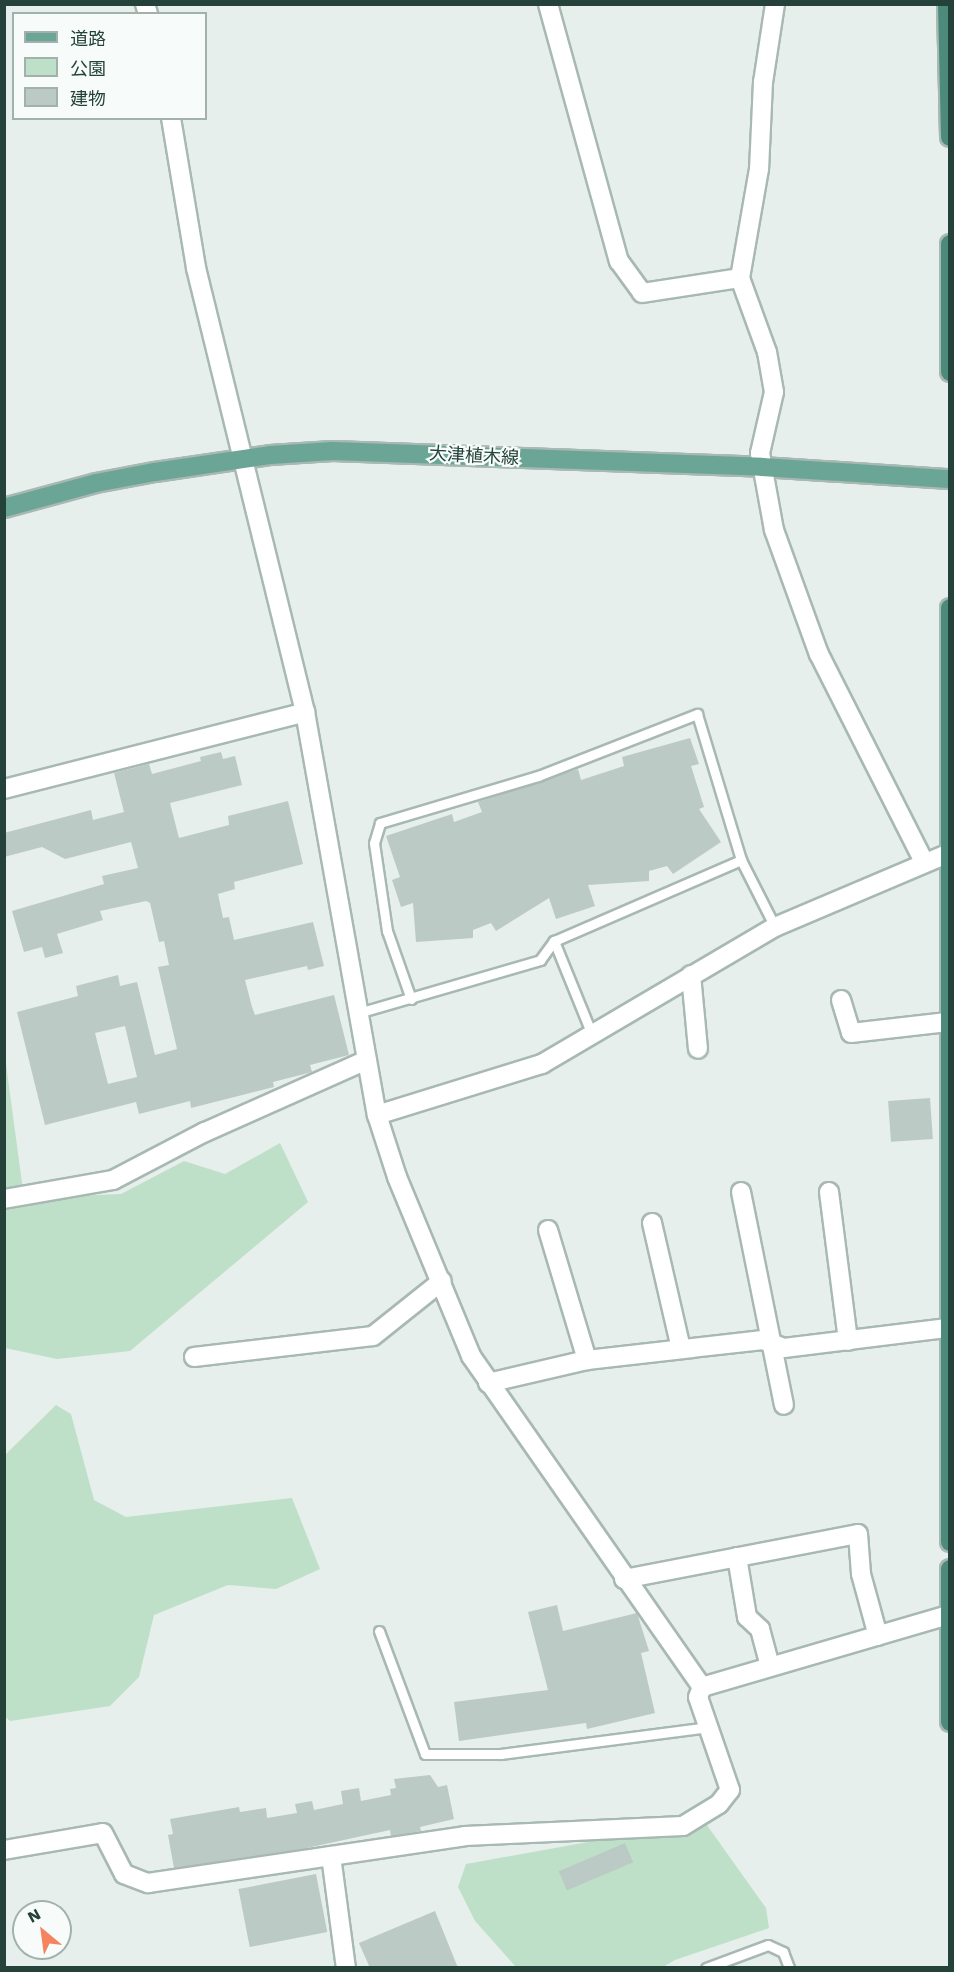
<!DOCTYPE html>
<meta charset="utf-8">
<style>
body{margin:0}
#map{position:relative;width:954px;height:1972px;overflow:hidden;background:#e6efeb;font-family:"Work Sans","Noto Sans JP",sans-serif}
div>[style]{position:absolute}
.green>*{inset:0;background:#bfe0c8}
.building>*{inset:0;background:#bbcac4;transform-origin:0 0}
.roads{filter:drop-shadow(2px 0 #a8b8b2) drop-shadow(-2px 0 #a8b8b2) drop-shadow(0 2px #a8b8b2) drop-shadow(0 -2px #a8b8b2)}
.service>*{height:9px;margin:-4.5px;padding:0 4.5px;transform-origin:4.5px;border-radius:4.5px;background:#fff}
.minor>*{height:18px;margin:-9px;padding:0 9px;transform-origin:9px;border-radius:9px;background:#fff}
.primary>*{height:18px;margin:-9px;padding:0 9px;transform-origin:9px;border-radius:9px;background:#6aa596}
.trunk>*{height:18px;margin:-9px;padding:0 9px;transform-origin:9px;border-radius:9px;background:#4c8a7c}
span{translate:-50% -50%;white-space:nowrap;text-align:center;line-height:1.15;-webkit-text-stroke:4.5px #f7fbf9;paint-order:stroke}
.street-label{font-size:18px;color:#24423a}
.frame{position:absolute;inset:0;border:6px solid #24423a;pointer-events:none}
.legend{position:absolute;left:12px;top:12px;width:195px;height:108px;box-sizing:border-box;background:#f7fbf9;border:2px solid #a3b1ad;margin:0;padding:8px 10px;list-style:none;font-size:18px;color:#24423a}
.legend li{display:flex;align-items:center;gap:12px;height:30px}
.legend b{width:30px;border:2px solid #a3b1ad}
.north{position:absolute;left:12px;top:1900px;width:60px;height:60px;box-sizing:border-box;background:#f7fbf9;border:2px solid #a3b1ad;border-radius:50%;rotate:331deg;font-size:16px;font-weight:700;line-height:24px;text-align:center;color:#24423a}
.north::after{content:'';display:block;margin:auto;width:21px;height:27px;background:#f4845f;clip-path:polygon(50% 0,100% 100%,50% 72%,0 100%)}
</style>
<div id="map">
<div class="green">
<div style="clip-path:polygon(4px 1049px,24px 1198px,121px 1194px,184px 1161px,225px 1174px,280px 1143px,308px 1202px,130px 1351px,57px 1359px,5px 1348px)"></div>
<div style="clip-path:polygon(56px 1405px,71px 1414px,94px 1500px,126px 1517px,292px 1498px,320px 1569px,276px 1589px,228px 1585px,154px 1615px,139px 1677px,110px 1706px,10px 1721px,4px 1716px,5px 1455px)"></div>
<div style="clip-path:polygon(704px 1821px,766px 1908px,769px 1928px,675px 1960px,663px 1967px,516px 1967px,475px 1921px,458px 1887px,466px 1864px)"></div>
</div>
<div class="building">
<div style="clip-path:polygon(690px 738px,699px 764px,691px 766px,704px 807px,699px 809px,721px 842px,673px 874px,667px 866px,649px 871px,649px 881px,588px 885px,595px 906px,556px 919px,549px 898px,496px 931px,491px 923px,473px 930px,473px 938px,416px 942px,413px 903px,401px 907px,392px 880px,400px 877px,386px 836px,452px 814px,454px 822px,482px 812px,478px 802px,578px 769px,581px 780px,624px 766px,622px 757px)"></div>
<div style="clip-path:polygon(evenodd,221px 752px,223px 759px,235px 756px,242px 785px,170px 803px,179px 838px,229px 825px,228px 816px,288px 801px,303px 864px,234px 882px,235px 889px,218px 894px,223px 918px,229px 917px,234px 940px,313px 922px,324px 966px,308px 970px,307px 966px,245px 980px,252px 1007px,255px 1015px,334px 995px,349px 1055px,310px 1065px,312px 1072px,273px 1082px,274px 1087px,191px 1108px,190px 1101px,139px 1114px,136px 1102px,45px 1125px,17px 1012px,78px 996px,76px 986px,118px 975px,120px 986px,137px 982px,155px 1055px,177px 1049px,158px 967px,169px 965px,164px 941px,159px 942px,150px 903px,146px 901px,100px 911px,103px 920px,57px 934px,63px 953px,45px 958px,42px 947px,24px 952px,12px 911px,104px 884px,102px 876px,138px 868px,131px 842px,65px 859px,42px 847px,4px 857px,4px 833px,91px 810px,93px 820px,124px 812px,114px 773px,149px 764px,152px 774px,201px 761px,200px 757px,221px 752px,125px 1026px,137px 1077px,108px 1084px,95px 1033px,125px 1026px)"></div>
<div style="left:930px;top:1098px;width:41px;height:42px;rotate:86deg"></div>
<div style="clip-path:polygon(557px 1605px,563px 1631px,637px 1613px,649px 1651px,641px 1653px,655px 1713px,587px 1729px,586px 1723px,459px 1741px,454px 1702px,548px 1690px,528px 1612px)"></div>
<div style="clip-path:polygon(430px 1775px,438px 1787px,447px 1785px,454px 1819px,420px 1827px,421px 1831px,391px 1836px,390px 1830px,302px 1849px,174px 1868px,168px 1835px,173px 1834px,170px 1819px,239px 1807px,240px 1812px,266px 1808px,267px 1818px,297px 1813px,295px 1804px,312px 1801px,314px 1810px,343px 1804px,341px 1791px,359px 1788px,361px 1801px,391px 1795px,390px 1789px,396px 1788px,394px 1779px)"></div>
<div style="left:625px;top:1843px;width:21px;height:72px;rotate:67deg"></div>
<div style="left:316px;top:1874px;width:59px;height:79px;rotate:79deg"></div>
<div style="clip-path:polygon(435px 1911px,458px 1968px,370px 1968px,359px 1943px)"></div>
</div>
<div class="roads">
<div class="service">
<div style="left:554px;top:941px;width:104px;rotate:67.9deg"></div>
<div style="left:411px;top:999px;width:72px;rotate:-109.4deg"></div>
<div style="left:387px;top:931px;width:89px;rotate:-98.4deg"></div>
<div style="left:374px;top:843px;width:21px;rotate:-73deg"></div>
<div style="left:380px;top:823px;width:165px;rotate:-16.6deg"></div>
<div style="left:538px;top:776px;width:171px;rotate:-21.3deg"></div>
<div style="left:697px;top:714px;width:152px;rotate:73.2deg"></div>
<div style="left:741px;top:860px;width:75px;rotate:63.1deg"></div>
<div style="left:358px;top:1013px;width:190px;rotate:-16.2deg"></div>
<div style="left:540px;top:960px;width:24px;rotate:-54deg"></div>
<div style="left:554px;top:941px;width:204px;rotate:-23.4deg"></div>
<div style="left:379px;top:1631px;width:131px;rotate:69.5deg"></div>
<div style="left:425px;top:1754px;width:76px"></div>
<div style="left:501px;top:1754px;width:209px;rotate:-7.4deg"></div>
<div style="left:706px;top:1968px;width:66px;rotate:-20.4deg"></div>
<div style="left:768px;top:1945px;width:17px;rotate:25deg"></div>
<div style="left:783px;top:1952px;width:17px;rotate:69deg"></div>
</div>
<div class="minor">
<div style="left:145px;top:4px;width:10px;rotate:73deg"></div>
<div style="left:548px;top:4px;width:267px;rotate:74.6deg"></div>
<div style="left:619px;top:261px;width:39px;rotate:54deg"></div>
<div style="left:642px;top:293px;width:99px;rotate:-8.7deg"></div>
<div style="left:775px;top:4px;width:79px;rotate:98.7deg"></div>
<div style="left:763px;top:82px;width:87px;rotate:92.6deg"></div>
<div style="left:759px;top:169px;width:111px;rotate:99.9deg"></div>
<div style="left:740px;top:278px;width:79px;rotate:70deg"></div>
<div style="left:767px;top:352px;width:41px;rotate:80.1deg"></div>
<div style="left:774px;top:392px;width:63px;rotate:102.9deg"></div>
<div style="left:760px;top:453px;width:78px;rotate:79.7deg"></div>
<div style="left:774px;top:530px;width:132px;rotate:70.1deg"></div>
<div style="left:819px;top:654px;width:233px;rotate:63.2deg"></div>
<div style="left:171px;top:118px;width:152px;rotate:80.5deg"></div>
<div style="left:196px;top:268px;width:457px;rotate:76.2deg"></div>
<div style="left:305px;top:712px;width:409px;rotate:79.9deg"></div>
<div style="left:377px;top:1115px;width:65px;rotate:72.1deg"></div>
<div style="left:397px;top:1177px;width:194px;rotate:67.5deg"></div>
<div style="left:471px;top:1356px;width:404px;rotate:55.1deg"></div>
<div style="left:4px;top:789px;width:311px;rotate:-14.3deg"></div>
<div style="left:691px;top:975px;width:74px;rotate:84.6deg"></div>
<div style="left:841px;top:1000px;width:34px;rotate:73deg"></div>
<div style="left:851px;top:1033px;width:97px;rotate:-6.5deg"></div>
<div style="left:377px;top:1115px;width:173px;rotate:-17.2deg"></div>
<div style="left:542px;top:1064px;width:270px;rotate:-30.5deg"></div>
<div style="left:775px;top:927px;width:187px;rotate:-23deg"></div>
<div style="left:741px;top:1192px;width:217px;rotate:78.6deg"></div>
<div style="left:829px;top:1192px;width:150px;rotate:82.7deg"></div>
<div style="left:4px;top:1199px;width:111px;rotate:-9.9deg"></div>
<div style="left:113px;top:1180px;width:104px;rotate:-27.6deg"></div>
<div style="left:205px;top:1132px;width:177px;rotate:-24deg"></div>
<div style="left:652px;top:1223px;width:129px;rotate:77deg"></div>
<div style="left:548px;top:1230px;width:136px;rotate:73.3deg"></div>
<div style="left:194px;top:1357px;width:180px;rotate:-6.7deg"></div>
<div style="left:373px;top:1336px;width:88px;rotate:-38.6deg"></div>
<div style="left:488px;top:1383px;width:102px;rotate:-13.1deg"></div>
<div style="left:587px;top:1360px;width:177px;rotate:-6.5deg"></div>
<div style="left:763px;top:1340px;width:22px;rotate:21deg"></div>
<div style="left:784px;top:1348px;width:165px;rotate:-7deg"></div>
<div style="left:737px;top:1557px;width:61px;rotate:80.5deg"></div>
<div style="left:747px;top:1617px;width:18px;rotate:43deg"></div>
<div style="left:760px;top:1629px;width:39px;rotate:75deg"></div>
<div style="left:624px;top:1579px;width:238px;rotate:-10.9deg"></div>
<div style="left:858px;top:1534px;width:40px;rotate:85.7deg"></div>
<div style="left:861px;top:1574px;width:64px;rotate:74.7deg"></div>
<div style="left:702px;top:1687px;width:257px;rotate:-16.3deg"></div>
<div style="left:4px;top:1850px;width:100px;rotate:-9.7deg"></div>
<div style="left:103px;top:1833px;width:46px;rotate:62.9deg"></div>
<div style="left:124px;top:1874px;width:26px;rotate:21deg"></div>
<div style="left:148px;top:1883px;width:320px;rotate:-8.4deg"></div>
<div style="left:465px;top:1836px;width:218px;rotate:-2.6deg"></div>
<div style="left:683px;top:1826px;width:42px;rotate:-31.4deg"></div>
<div style="left:719px;top:1804px;width:18px;rotate:-52deg"></div>
<div style="left:730px;top:1790px;width:98px;rotate:-109deg"></div>
<div style="left:698px;top:1697px;width:11px;rotate:-68deg"></div>
<div style="left:331px;top:1856px;width:113px;rotate:82.4deg"></div>
</div>
<div class="primary">
<div style="left:4px;top:508px;width:95px;rotate:-15.2deg"></div>
<div style="left:96px;top:483px;width:60px;rotate:-10.6deg"></div>
<div style="left:155px;top:472px;width:116px;rotate:-8.4deg"></div>
<div style="left:270px;top:455px;width:63px;rotate:-3.6deg"></div>
<div style="left:333px;top:451px;width:429px;rotate:2.1deg"></div>
<div style="left:762px;top:467px;width:188px;rotate:3.7deg"></div>
</div>
<div class="trunk">
<div style="left:947px;top:4px;width:133px;rotate:88.7deg"></div>
<div style="left:950px;top:244px;width:128px;rotate:90deg"></div>
<div style="left:950px;top:608px;width:934px;rotate:90deg"></div>
<div style="left:950px;top:1569px;width:153px;rotate:90deg"></div>
</div>
</div>
<div class="street-label">
<span style="left:474px;top:456px;rotate:3deg">大津植木線</span>
</div>
<div class="frame"></div>
<ul class="legend">
<li><b style="height:8px;background:#6aa596"></b>道路</li>
<li><b style="height:16px;background:#bfe0c8"></b>公園</li>
<li><b style="height:16px;background:#bbcac4"></b>建物</li>
</ul>
<div class="north">N</div>
</div>
